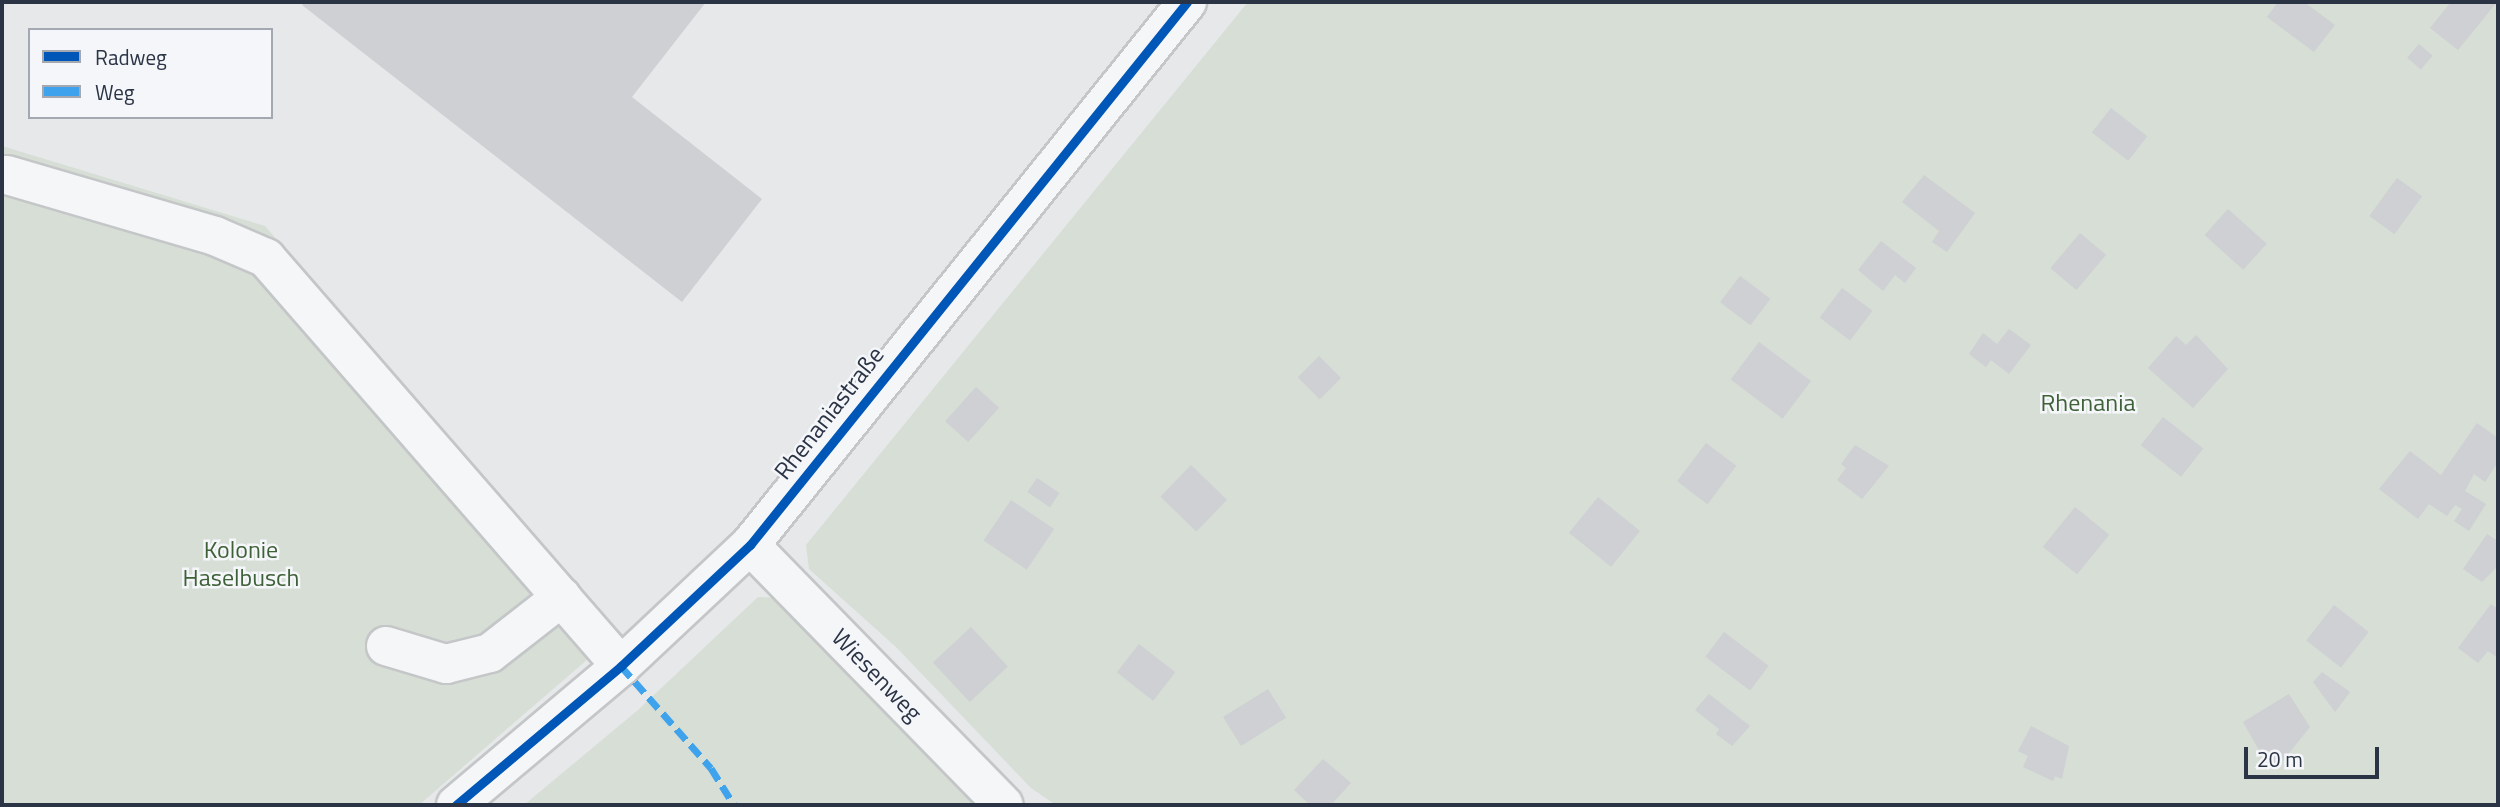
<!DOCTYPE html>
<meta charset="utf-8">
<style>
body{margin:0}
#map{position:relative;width:2500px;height:807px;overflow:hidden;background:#e6e8ea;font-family:"Titillium Web",sans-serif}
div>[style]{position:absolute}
.green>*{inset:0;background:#d6ded6}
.building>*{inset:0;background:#ced0d3;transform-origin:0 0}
.roads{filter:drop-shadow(2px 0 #c4c6c8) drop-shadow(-2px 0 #c4c6c8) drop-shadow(0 2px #c4c6c8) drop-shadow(0 -2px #c4c6c8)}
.minor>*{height:38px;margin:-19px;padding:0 19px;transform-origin:19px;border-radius:19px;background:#f5f6f7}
.quiet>*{height:7px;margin-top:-3.5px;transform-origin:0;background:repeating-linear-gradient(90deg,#3ea3ec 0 14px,transparent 0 21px)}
.cycleway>*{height:9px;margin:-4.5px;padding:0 4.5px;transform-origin:4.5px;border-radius:4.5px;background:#0057b8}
span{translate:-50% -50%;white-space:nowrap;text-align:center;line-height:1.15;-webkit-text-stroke:5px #f4f6f9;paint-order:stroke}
.park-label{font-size:24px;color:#3f6138}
.street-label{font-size:24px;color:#2b3445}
.frame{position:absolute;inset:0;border:4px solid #2b3445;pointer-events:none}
.legend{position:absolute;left:28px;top:28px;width:245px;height:91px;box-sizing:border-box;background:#f4f6f9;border:2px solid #a4a8b1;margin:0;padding:9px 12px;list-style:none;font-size:21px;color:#2b3445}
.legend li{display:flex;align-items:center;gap:14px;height:35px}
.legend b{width:35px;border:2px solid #a4a8b1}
.scale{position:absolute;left:2244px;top:747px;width:135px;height:32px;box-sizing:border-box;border:4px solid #2b3445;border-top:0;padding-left:9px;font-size:21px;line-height:24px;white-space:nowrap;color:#2b3445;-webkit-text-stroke:5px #f4f6f9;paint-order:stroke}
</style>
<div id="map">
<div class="green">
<div style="clip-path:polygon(1248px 2px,2498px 2px,2498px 805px,1056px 805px,1031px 788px,897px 648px,809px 569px,806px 545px)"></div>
<div style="clip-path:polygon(2px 146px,265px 226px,618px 633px,419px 805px,2px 805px)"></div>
<div style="clip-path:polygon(758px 597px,784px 598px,984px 805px,524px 805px,638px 710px)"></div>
</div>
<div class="building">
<div style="clip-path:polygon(305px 2px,706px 2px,632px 97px,762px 199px,682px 302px,302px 5px)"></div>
<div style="clip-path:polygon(2278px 2px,2304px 2px,2335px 25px,2314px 52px,2267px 17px)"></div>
<div style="clip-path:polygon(2451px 2px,2497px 2px,2458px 50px,2430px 28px)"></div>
<div style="left:2419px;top:44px;width:18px;height:18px;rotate:41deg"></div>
<div style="left:2111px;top:108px;width:46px;height:31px;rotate:38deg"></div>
<div style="clip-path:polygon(1924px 175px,1975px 213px,1947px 252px,1932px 242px,1939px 231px,1902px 202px)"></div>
<div style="left:2397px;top:178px;width:31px;height:47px;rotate:36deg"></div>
<div style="left:2228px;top:209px;width:52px;height:35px;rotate:42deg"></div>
<div style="left:2080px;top:233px;width:34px;height:46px;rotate:40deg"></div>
<div style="clip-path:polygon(1881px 241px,1916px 268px,1905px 283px,1895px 275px,1883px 291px,1858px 270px)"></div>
<div style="left:1740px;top:276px;width:38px;height:33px;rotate:37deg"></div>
<div style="left:1842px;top:288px;width:38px;height:37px;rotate:37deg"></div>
<div style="clip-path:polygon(2009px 329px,2031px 345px,2009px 374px,1991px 360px,1986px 367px,1969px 354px,1983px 333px,1997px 344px)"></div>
<div style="clip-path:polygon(2196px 335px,2228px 369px,2193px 408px,2148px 368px,2176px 336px,2186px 345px)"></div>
<div style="left:1759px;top:342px;width:65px;height:47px;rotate:37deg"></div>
<div style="left:1319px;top:356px;width:31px;height:30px;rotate:45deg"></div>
<div style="left:976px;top:387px;width:31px;height:46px;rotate:42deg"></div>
<div style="left:2163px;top:417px;width:51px;height:36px;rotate:38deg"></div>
<div style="clip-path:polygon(2477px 423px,2498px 438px,2498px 462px,2485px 482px,2474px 474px,2465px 491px,2486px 504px,2469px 531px,2454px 521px,2462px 509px,2455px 505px,2447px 516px,2429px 504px,2418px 519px,2379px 489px,2410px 451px,2441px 475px)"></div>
<div style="left:1706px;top:443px;width:38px;height:48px;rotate:37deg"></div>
<div style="clip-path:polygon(1855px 445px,1889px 466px,1862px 499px,1837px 480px,1846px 468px,1841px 464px)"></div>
<div style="left:1191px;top:465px;width:50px;height:44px;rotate:44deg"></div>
<div style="left:1037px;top:478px;width:27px;height:17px;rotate:34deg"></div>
<div style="left:1598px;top:497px;width:54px;height:46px;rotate:39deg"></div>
<div style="left:1011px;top:500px;width:52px;height:49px;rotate:34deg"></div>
<div style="left:2075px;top:507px;width:44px;height:51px;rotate:39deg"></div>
<div style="clip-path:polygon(2487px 534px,2498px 541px,2498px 566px,2482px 582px,2463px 569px)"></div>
<div style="clip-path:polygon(2491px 604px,2498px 609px,2498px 658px,2488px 651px,2478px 663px,2458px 648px)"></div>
<div style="left:2334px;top:605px;width:44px;height:45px;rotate:38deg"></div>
<div style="left:971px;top:627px;width:54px;height:52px;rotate:47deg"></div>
<div style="left:1724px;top:632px;width:56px;height:31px;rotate:37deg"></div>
<div style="left:1139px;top:644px;width:46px;height:36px;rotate:38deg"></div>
<div style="clip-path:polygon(2322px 672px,2350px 692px,2335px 712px,2313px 682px)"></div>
<div style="left:1268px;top:689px;width:34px;height:53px;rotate:58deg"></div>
<div style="clip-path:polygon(1709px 694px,1750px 726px,1732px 746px,1716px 734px,1719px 729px,1695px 710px)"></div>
<div style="clip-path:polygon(2289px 694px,2310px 727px,2277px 768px,2259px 750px,2243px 722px)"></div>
<div style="clip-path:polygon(2031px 726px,2069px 746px,2062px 779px,2055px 776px,2053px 781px,2023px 767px,2028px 756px,2018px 751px)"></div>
<div style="clip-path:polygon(1323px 759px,1351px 783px,1331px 805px,1310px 805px,1294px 790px)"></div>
</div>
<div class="roads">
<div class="minor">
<div style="left:7px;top:175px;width:217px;rotate:16.3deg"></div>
<div style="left:215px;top:236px;width:56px;rotate:23.3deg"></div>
<div style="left:266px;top:258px;width:541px;rotate:48.97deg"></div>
<div style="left:750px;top:545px;width:363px;rotate:45.7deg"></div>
<div style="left:386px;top:646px;width:63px;rotate:16.7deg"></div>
<div style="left:446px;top:664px;width:45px;rotate:-14deg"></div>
<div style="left:490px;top:653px;width:91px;rotate:-37.9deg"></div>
<div style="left:456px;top:805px;width:216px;rotate:-40.1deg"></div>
<div style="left:621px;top:666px;width:177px;rotate:-43.2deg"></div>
<div style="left:750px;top:545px;width:697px;rotate:-51.17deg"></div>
</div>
</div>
<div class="quiet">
<div style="left:621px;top:666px;width:136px;rotate:48.6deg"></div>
<div style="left:711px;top:768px;width:44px;rotate:58.1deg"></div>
</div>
<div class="cycleway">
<div style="left:456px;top:805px;width:216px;rotate:-40.1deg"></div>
<div style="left:621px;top:666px;width:177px;rotate:-43.2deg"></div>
<div style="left:750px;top:545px;width:697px;rotate:-51.17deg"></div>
</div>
<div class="park-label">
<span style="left:2088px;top:403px">Rhenania</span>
<span style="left:241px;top:564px">Kolonie<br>Haselbusch</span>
</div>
<div class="street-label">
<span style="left:829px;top:413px;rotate:-52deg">Rhenaniastraße</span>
<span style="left:877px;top:675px;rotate:46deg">Wiesenweg</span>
</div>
<div class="frame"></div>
<ul class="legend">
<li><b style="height:9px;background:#0057b8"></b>Radweg</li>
<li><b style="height:9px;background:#3ea3ec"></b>Weg</li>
</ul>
<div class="scale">20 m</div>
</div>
